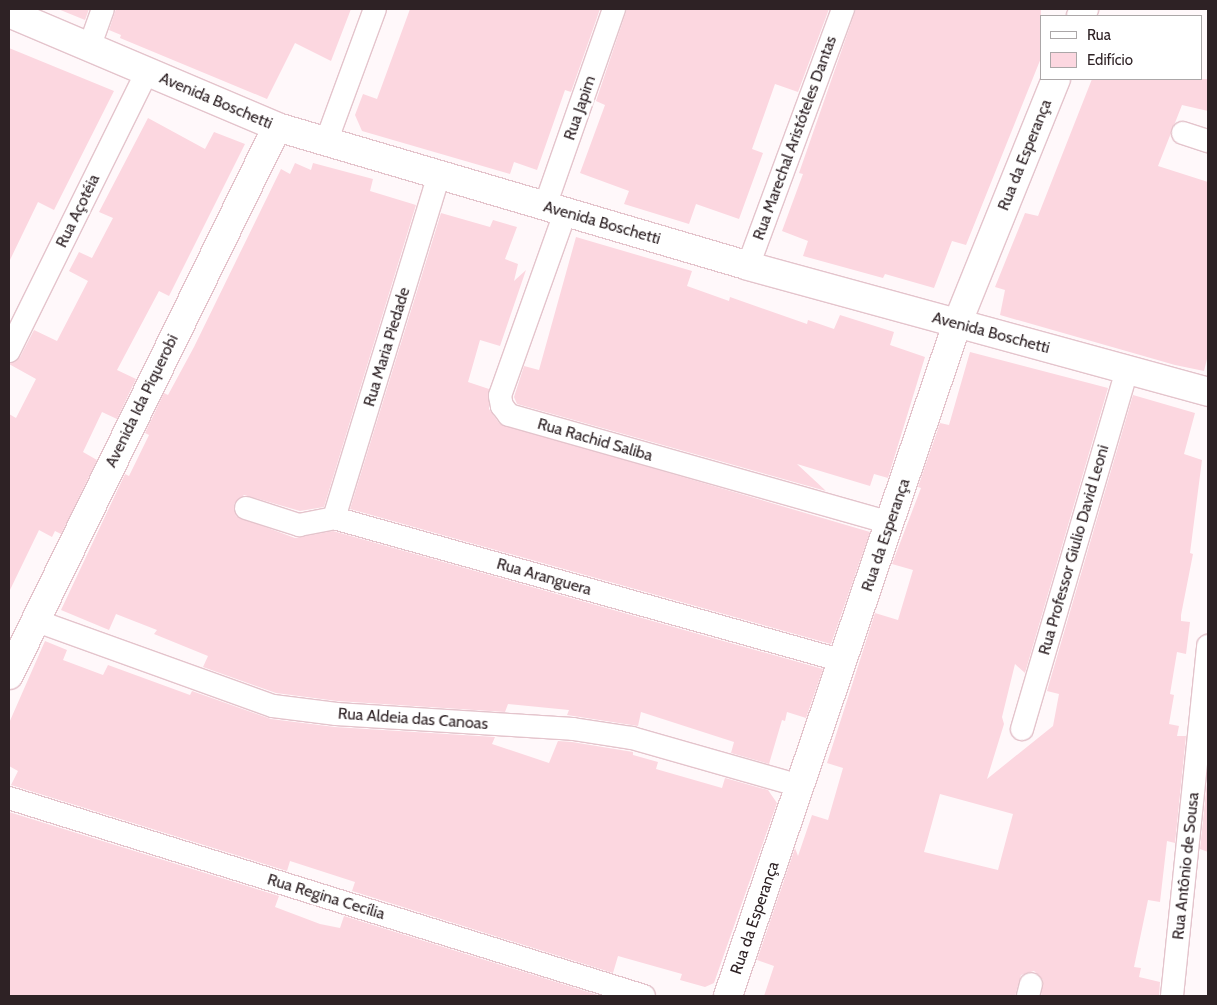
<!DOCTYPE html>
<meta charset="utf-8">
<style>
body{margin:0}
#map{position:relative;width:1217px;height:1005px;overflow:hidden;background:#fff8fa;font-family:Cabin,sans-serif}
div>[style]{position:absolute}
.building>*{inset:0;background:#fcd7e0}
.roads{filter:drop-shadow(1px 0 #e4c4cc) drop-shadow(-1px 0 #e4c4cc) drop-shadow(0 1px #e4c4cc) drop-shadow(0 -1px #e4c4cc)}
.minor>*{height:22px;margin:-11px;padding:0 11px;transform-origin:11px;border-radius:11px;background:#fff}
.tertiary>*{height:28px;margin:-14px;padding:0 14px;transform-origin:14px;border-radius:14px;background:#fff}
span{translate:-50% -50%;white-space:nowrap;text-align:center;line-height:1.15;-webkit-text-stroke:5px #fff;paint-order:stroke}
.street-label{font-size:16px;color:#2e2225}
.frame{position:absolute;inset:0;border:10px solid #2e2225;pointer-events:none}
.legend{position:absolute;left:1040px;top:15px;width:162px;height:65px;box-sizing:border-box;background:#fff;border:1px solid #aba7a8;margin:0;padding:6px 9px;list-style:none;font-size:15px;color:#2e2225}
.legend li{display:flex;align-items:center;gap:10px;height:25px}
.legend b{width:25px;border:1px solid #aba7a8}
</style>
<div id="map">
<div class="building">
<div style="clip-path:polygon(58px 9px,89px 9px,85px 20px)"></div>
<div style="clip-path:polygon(116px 9px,351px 9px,331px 61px,295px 43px,267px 99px,120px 38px,121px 35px,109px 30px)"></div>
<div style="clip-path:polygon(410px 9px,600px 9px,571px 92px,565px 90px,537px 170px,514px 162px,510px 174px,362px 131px,355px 115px,363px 94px,377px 99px)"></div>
<div style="clip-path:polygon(627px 9px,829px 9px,798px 92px,775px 84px,752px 149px,763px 153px,739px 219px,696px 204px,689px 224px,624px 204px,629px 191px,580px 173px,605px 105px,596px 101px)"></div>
<div style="clip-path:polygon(856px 9px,1041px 9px,1041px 58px,966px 245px,952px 241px,934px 288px,885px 274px,883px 278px,803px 256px,808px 241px,782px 231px,803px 174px,799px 173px)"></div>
<div style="clip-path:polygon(9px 48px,114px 91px,54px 210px,38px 202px,9px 262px)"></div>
<div style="clip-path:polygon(1092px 79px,1208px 79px,1208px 111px,1182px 105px,1158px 166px,1208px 182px,1208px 355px,1204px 371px,1175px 365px,1000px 315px,1005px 290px,995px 287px,1025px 213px,1038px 216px)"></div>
<div style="clip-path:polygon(148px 118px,205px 149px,214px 132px,245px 144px,169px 296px,159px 291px,117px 370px,136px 379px,117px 419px,102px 412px,83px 452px,97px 460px,61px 534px,55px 531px,52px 537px,39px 530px,9px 592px,9px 414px,16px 418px,36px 379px,9px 364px,20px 357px,34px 330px,57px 341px,88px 281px,69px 271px,79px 252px,92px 258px,113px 218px,99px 212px)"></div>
<div style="clip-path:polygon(295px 163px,311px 170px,313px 163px,373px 179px,370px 191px,416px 205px,324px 507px,300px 511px,244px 495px,234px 504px,236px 516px,295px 538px,333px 531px,823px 669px,806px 718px,787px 712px,785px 721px,782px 720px,769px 764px,731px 753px,734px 742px,641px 712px,638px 726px,567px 715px,569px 710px,508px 704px,505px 712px,337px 701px,276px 693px,203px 667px,208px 656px,154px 634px,157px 630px,116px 614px,109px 630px,61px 610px,125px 474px,129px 476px,149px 435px,145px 433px,164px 393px,168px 395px,194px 347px,281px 169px,290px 174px)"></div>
<div style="clip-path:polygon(441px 213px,490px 227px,493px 220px,517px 227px,505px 259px,518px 264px,514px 281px,526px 270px,500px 346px,480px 340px,468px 382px,489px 389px,489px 409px,499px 423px,870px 532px,831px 644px,350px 509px)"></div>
<div style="clip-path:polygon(576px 237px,692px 271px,687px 286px,729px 301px,730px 297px,807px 324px,808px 320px,834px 329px,840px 315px,894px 332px,890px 345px,925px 357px,888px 478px,874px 474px,870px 486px,797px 464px,826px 491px,517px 404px,514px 397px,524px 366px,539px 370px)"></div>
<div style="clip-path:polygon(evenodd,970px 352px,1108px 388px,1025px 673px,1015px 664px,1002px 717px,1004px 724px,987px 779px,1053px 726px,1059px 694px,1047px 691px,1133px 395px,1195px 413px,1184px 454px,1202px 460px,1190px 553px,1193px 554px,1181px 615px,1181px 621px,1190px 622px,1186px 654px,1177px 652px,1170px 694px,1174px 695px,1169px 724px,1179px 726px,1177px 736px,1186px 736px,1175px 843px,1167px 841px,1160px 902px,1148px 900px,1134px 967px,1141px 968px,1139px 977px,1160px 982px,1159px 996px,1041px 996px,1043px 980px,1034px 971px,1021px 975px,1015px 996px,764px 996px,774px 966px,757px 960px,795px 848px,798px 856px,812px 815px,828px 820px,843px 768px,827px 763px,875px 613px,898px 620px,913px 570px,892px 564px,921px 488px,918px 487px,940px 423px,949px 425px,970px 352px,940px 794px,1013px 814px,998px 870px,924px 852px,940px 794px)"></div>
<div style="clip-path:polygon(45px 641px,67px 650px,63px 660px,103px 675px,108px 665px,190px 695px,192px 691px,271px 719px,335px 727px,495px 737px,492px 744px,549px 763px,558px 741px,572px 742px,633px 752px,633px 755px,658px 762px,656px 769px,722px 788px,725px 778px,768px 790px,777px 803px,714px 983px,705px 987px,680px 980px,682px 974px,618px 956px,613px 973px,352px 891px,355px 882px,290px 861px,287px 871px,11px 785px,18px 771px,9px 766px,9px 723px)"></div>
<div style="clip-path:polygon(1208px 772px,1208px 852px,1200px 849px)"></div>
<div style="clip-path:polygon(9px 812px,279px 896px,275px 907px,320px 924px,340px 928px,344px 916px,601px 996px,9px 996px)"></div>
</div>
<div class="roads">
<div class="minor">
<div style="left:89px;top:48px;width:41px;rotate:-70.3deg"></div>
<div style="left:1183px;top:133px;width:26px;rotate:18deg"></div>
<div style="left:326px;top:142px;width:142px;rotate:-69.8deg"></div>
<div style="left:545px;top:206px;width:209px;rotate:-70.7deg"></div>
<div style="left:565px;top:213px;width:194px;rotate:109.6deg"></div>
<div style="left:500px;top:396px;width:10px;rotate:79deg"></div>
<div style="left:502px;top:406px;width:11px;rotate:52deg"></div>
<div style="left:509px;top:415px;width:396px;rotate:15.8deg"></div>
<div style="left:748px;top:266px;width:274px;rotate:-69.7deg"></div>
<div style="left:9px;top:351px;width:311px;rotate:-63.7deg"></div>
<div style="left:246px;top:508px;width:56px;rotate:17.8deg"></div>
<div style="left:299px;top:525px;width:36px;rotate:-11deg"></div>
<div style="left:334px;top:518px;width:529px;rotate:15.69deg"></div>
<div style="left:334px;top:518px;width:359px;rotate:-73deg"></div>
<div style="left:34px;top:620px;width:254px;rotate:19.8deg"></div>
<div style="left:273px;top:706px;width:64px;rotate:7.2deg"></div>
<div style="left:336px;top:714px;width:237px;rotate:3.6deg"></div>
<div style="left:573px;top:729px;width:60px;rotate:8.7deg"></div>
<div style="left:632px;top:738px;width:175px;rotate:15.9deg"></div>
<div style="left:1022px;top:729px;width:374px;rotate:-73.7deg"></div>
<div style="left:9px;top:798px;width:665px;rotate:17.32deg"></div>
<div style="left:1028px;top:996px;width:12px;rotate:-76deg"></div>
<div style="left:1172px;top:996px;width:352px;rotate:-84.1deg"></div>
</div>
<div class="tertiary">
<div style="left:9px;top:13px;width:291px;rotate:23deg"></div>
<div style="left:277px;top:127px;width:491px;rotate:16.4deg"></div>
<div style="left:748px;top:266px;width:477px;rotate:15.3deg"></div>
<div style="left:1081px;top:16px;width:8px;rotate:-67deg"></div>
<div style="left:9px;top:675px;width:610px;rotate:-63.94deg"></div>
<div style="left:728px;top:996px;width:710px;rotate:-71.18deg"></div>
<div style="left:957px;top:324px;width:264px;rotate:-68deg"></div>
</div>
</div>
<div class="street-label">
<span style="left:216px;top:101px;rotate:23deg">Avenida Boschetti</span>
<span style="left:580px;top:108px;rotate:-71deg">Rua Japim</span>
<span style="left:795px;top:138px;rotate:-70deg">Rua Marechal Aristóteles Dantas</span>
<span style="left:1025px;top:155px;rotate:-68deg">Rua da Esperança</span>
<span style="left:78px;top:211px;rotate:-64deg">Rua Açotéia</span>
<span style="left:602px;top:223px;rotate:16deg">Avenida Boschetti</span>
<span style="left:991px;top:333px;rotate:15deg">Avenida Boschetti</span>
<span style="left:387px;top:347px;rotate:-73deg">Rua Maria Piedade</span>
<span style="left:142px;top:401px;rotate:-64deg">Avenida Ida Piquerobi</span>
<span style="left:595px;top:440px;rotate:16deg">Rua Rachid Saliba</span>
<span style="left:886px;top:535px;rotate:-71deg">Rua da Esperança</span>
<span style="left:1074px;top:550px;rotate:-74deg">Rua Professor Giulio David Leoni</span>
<span style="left:544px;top:577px;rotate:16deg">Rua Aranguera</span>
<span style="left:413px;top:719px;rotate:4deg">Rua Aldeia das Canoas</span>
<span style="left:1186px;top:866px;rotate:-84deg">Rua Antônio de Sousa</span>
<span style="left:326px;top:897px;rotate:17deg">Rua Regina Cecília</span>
<span style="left:755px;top:918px;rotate:-71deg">Rua da Esperança</span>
</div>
<div class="frame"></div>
<ul class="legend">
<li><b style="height:6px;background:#fff"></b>Rua</li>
<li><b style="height:14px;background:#fcd7e0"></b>Edifício</li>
</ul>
</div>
